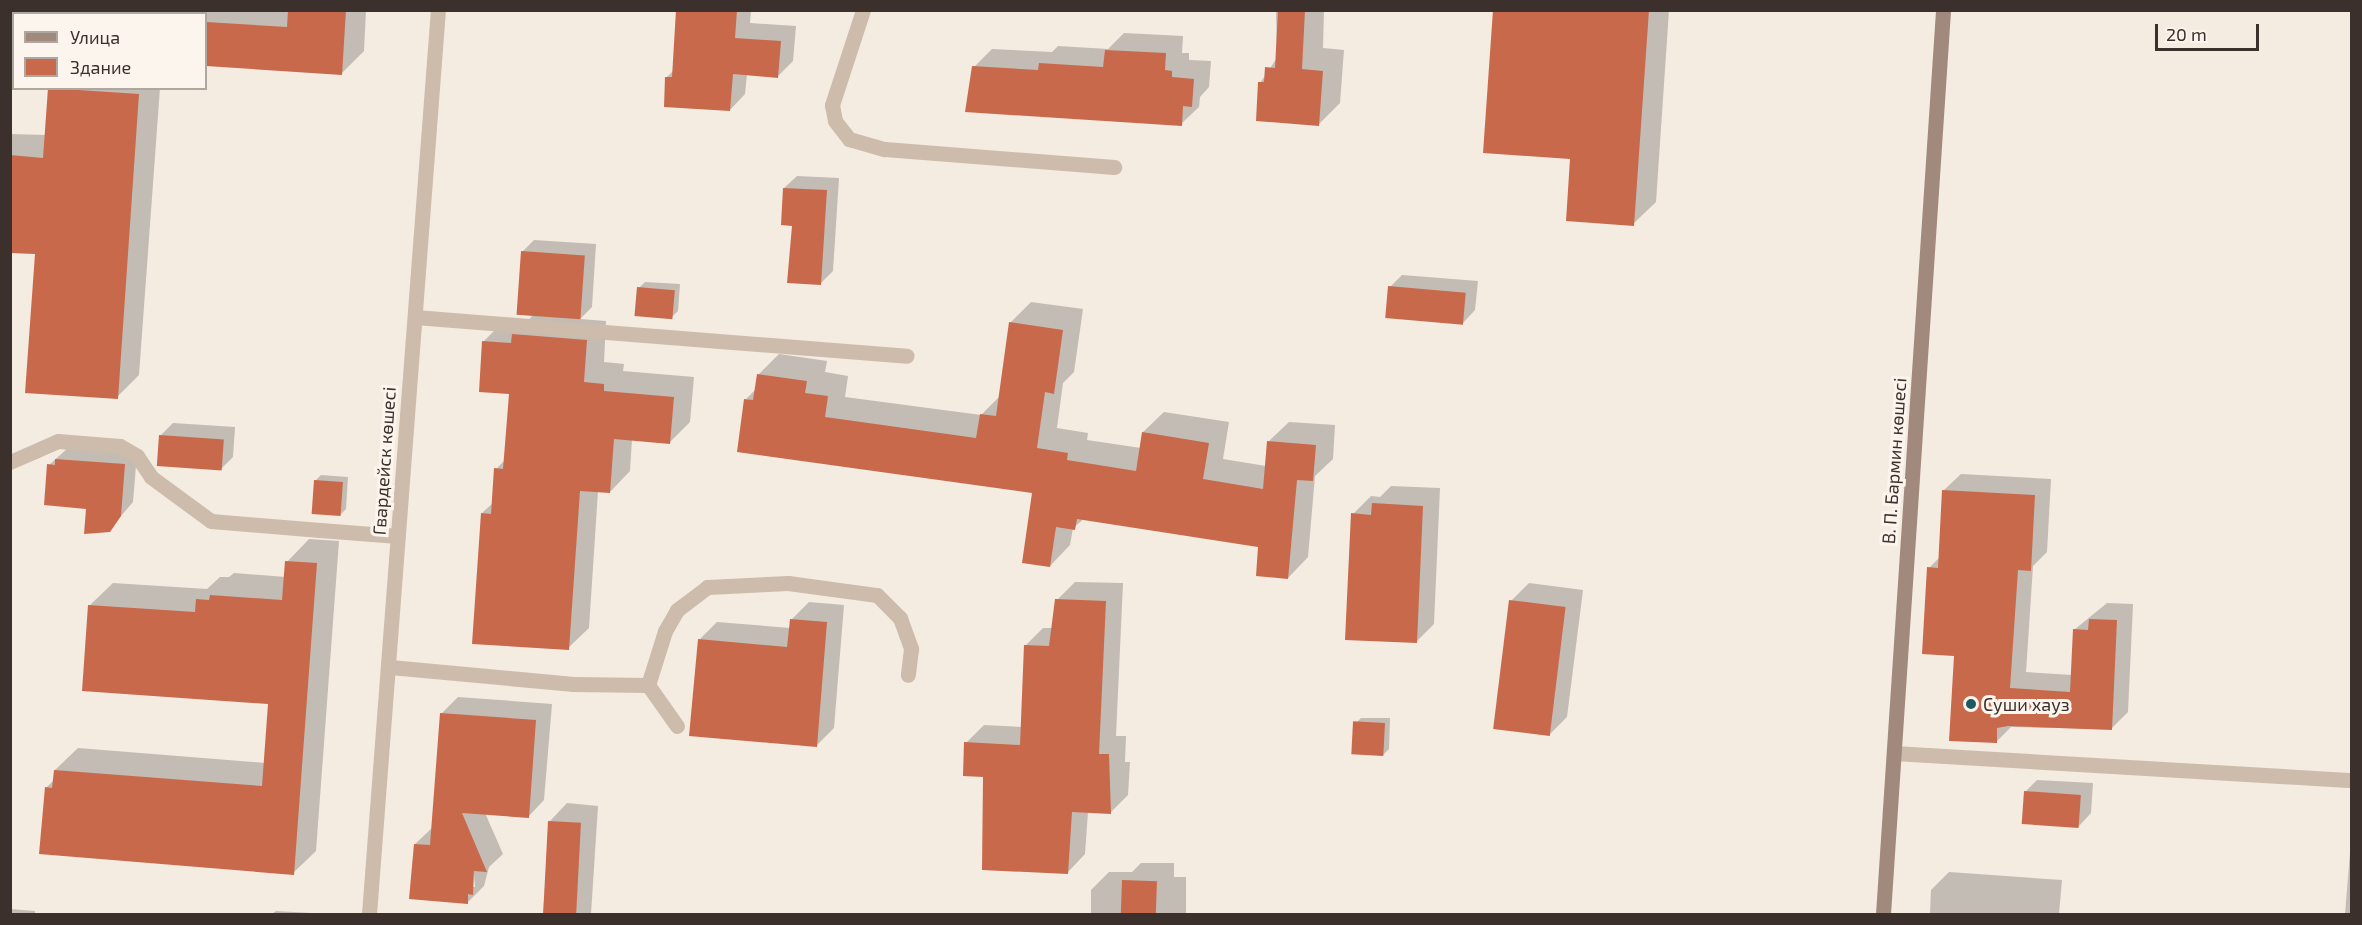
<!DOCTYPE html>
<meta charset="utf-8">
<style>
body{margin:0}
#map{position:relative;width:2362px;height:925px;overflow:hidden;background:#f4ebe1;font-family:"Exo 2",sans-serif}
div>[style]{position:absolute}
.shadow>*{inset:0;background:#0003}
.building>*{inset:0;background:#c8694b;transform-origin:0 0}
.lane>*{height:15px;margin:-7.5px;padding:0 7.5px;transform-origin:7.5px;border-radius:7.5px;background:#cdbbac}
.street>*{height:15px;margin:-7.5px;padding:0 7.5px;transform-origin:7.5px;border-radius:7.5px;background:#cdbbac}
.secondary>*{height:15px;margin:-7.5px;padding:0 7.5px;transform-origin:7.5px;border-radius:7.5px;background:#a18a7d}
.dots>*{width:16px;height:16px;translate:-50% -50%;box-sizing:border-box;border:3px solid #fbf5ee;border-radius:50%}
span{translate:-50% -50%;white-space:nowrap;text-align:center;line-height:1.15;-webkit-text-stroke:6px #fbf5ee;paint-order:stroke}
.street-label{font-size:18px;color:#3b302b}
.poi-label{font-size:18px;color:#3b302b}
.left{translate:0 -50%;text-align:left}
.frame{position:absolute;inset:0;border:12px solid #3b302b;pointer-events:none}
.legend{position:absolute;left:12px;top:12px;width:195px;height:78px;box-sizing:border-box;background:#fbf5ee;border:2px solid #aea6a0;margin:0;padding:8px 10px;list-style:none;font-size:18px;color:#3b302b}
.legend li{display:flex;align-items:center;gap:12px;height:30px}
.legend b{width:30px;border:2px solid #aea6a0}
.scale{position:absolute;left:2155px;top:24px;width:104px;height:27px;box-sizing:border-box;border:3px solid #3b302b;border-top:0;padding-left:8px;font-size:18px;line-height:21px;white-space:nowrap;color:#3b302b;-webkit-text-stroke:4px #fbf5ee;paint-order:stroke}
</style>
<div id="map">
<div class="shadow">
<div style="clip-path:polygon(10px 10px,366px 10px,364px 51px,342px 73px,206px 65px,206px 14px,14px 14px,14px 58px,10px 58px)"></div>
<div style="clip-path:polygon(678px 10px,751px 10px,750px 23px,796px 26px,793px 61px,778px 76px,747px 74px,745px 94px,730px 110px,667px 77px,674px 70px)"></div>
<div style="clip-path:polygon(1276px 10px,1324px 10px,1323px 48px,1344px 50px,1340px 103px,1319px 124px,1260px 83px,1277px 58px)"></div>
<div style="clip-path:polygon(1495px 10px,1669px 10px,1656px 202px,1633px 224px,1572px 158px)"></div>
<div style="clip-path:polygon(1124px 33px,1183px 36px,1182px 53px,1189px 53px,1189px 60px,1211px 61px,1209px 87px,1200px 97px,1199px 107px,1181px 124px,974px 67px,992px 49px,1052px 52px,1058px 46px,1108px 49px)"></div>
<div style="clip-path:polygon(49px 88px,160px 88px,139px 375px,117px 397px,36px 253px,10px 251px,10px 134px,46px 135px)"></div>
<div style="clip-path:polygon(797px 176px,839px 178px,833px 271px,821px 283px,793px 225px,784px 188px)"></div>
<div style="clip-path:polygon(534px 240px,596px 244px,592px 307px,580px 319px,606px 321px,604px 362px,624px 364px,623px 371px,694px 377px,690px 422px,670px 442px,632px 439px,630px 471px,610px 492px,598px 491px,589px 628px,568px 648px,482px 513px,494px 502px,496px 469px,506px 459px,511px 393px,484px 341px,504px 321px,526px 323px,533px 315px,522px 252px)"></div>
<div style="clip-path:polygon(1402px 275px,1478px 281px,1475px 310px,1463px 323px,1390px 287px)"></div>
<div style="clip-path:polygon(645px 282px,680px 284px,678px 311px,672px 317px,639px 288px)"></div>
<div style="clip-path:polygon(1031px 302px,1083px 309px,1074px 372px,1063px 383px,1057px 428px,1088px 433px,1087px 440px,1141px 448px,1143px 432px,1164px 412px,1229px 422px,1223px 459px,1266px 466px,1268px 442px,1289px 422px,1335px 425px,1333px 459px,1315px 476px,1308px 557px,1288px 578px,1260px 546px,1085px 518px,1073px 528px,1070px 545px,1050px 566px,1033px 492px,746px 399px,756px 389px,758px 375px,779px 354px,827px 361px,825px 372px,848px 376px,845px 397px,981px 415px,1000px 396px,1010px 323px)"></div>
<div style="clip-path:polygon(173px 423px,235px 427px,233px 457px,221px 469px,161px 435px)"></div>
<div style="clip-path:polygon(69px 447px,137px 453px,133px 502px,109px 530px,49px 465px)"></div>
<div style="clip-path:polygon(1961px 474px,2051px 479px,2047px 552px,2033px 566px,2026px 672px,2072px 675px,2074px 630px,2107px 603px,2133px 604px,2128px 712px,2111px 729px,2011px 727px,1996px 742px,1956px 655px,1929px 568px,1940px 557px,1944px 490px)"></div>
<div style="clip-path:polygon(321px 475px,348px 477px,346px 509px,340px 515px,315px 481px)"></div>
<div style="clip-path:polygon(1391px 486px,1440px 488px,1434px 624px,1416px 642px,1353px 514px,1371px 496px,1380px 497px)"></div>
<div style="clip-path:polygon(309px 539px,339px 541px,316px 851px,293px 873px,46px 788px,54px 780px,55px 770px,78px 748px,265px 763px,270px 703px,90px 605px,113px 583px,207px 589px,220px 577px,229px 577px,234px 573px,286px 577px,287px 562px)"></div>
<div style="clip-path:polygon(1075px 582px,1123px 583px,1116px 736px,1126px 736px,1125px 762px,1130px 762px,1128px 795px,1110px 813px,1088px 812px,1085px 854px,1068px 872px,984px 776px,966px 743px,984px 725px,1022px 727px,1025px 646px,1043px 628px,1053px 628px,1057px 600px)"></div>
<div style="clip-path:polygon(1529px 583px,1583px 590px,1567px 717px,1549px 735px,1511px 601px)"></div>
<div style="clip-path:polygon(809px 602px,844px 605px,834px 728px,816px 746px,699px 640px,717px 622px,790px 628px,791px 620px)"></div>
<div style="clip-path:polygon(evenodd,458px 697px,552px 704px,544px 800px,528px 817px,485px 813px,503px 854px,489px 867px,484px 886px,467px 903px,415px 844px,432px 828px,442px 713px,458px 697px,473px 863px,475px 887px,472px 887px,473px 863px)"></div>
<div style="clip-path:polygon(1361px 718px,1390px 718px,1389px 749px,1383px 755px,1355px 724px)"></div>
<div style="clip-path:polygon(2037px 780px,2093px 783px,2091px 813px,2079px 826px,2025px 792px)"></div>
<div style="clip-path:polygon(567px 803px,598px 806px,591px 914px,543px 914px,550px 821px)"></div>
<div style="clip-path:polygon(2352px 828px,2352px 914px,2345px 914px)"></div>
<div style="clip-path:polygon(1141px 863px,1174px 863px,1174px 877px,1186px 877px,1186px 914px,1091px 914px,1091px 890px,1109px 872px,1132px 872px)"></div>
<div style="clip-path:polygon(1949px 872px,2062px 880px,2059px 914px,1930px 914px,1931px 890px)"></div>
<div style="clip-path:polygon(10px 909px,35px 911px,35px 914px,10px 914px)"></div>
<div style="clip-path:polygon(276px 911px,329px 914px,272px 914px)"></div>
</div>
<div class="building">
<div style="clip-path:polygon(288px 10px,346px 10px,342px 75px,206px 66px,206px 22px,287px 27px)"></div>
<div style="clip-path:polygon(676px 10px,737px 10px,735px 38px,781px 41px,778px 78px,733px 74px,730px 111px,664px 107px,665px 77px,672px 77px)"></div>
<div style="clip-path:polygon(1278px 10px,1305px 10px,1302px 69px,1323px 71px,1319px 126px,1256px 121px,1258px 82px,1264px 82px,1265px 67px,1275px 68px)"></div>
<div style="clip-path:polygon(1493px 10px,1649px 10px,1634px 226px,1566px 221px,1570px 159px,1483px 153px)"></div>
<div style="clip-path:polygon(1105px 50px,1166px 53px,1165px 70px,1172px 71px,1172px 77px,1194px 79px,1192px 107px,1183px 106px,1182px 126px,965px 112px,972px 66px,1038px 70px,1039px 63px,1103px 67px)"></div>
<div style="clip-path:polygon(48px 88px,139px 94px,118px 399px,25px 393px,35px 254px,10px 253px,10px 155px,43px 158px)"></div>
<div style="clip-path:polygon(783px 188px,827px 190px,821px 285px,787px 283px,792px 226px,781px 225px)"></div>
<div style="left:521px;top:251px;width:64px;height:64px;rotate:4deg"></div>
<div style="left:1388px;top:286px;width:78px;height:32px;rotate:5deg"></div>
<div style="left:637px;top:287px;width:38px;height:29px;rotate:5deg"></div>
<div style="clip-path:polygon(1009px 322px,1063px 330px,1054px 394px,1045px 392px,1037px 448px,1068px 453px,1067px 460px,1136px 471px,1142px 432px,1209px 443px,1203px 479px,1263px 489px,1267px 441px,1316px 445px,1313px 481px,1297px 480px,1288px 579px,1256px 576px,1258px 547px,1077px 519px,1075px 530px,1056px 527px,1050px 567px,1022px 563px,1032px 493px,737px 452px,744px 399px,753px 400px,757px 374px,807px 381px,805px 393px,828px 396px,825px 417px,976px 438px,980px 414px,996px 416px)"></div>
<div style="clip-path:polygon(512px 334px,587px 340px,584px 382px,604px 384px,604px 391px,674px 397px,670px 444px,614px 439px,610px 493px,580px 491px,569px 650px,472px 644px,481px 513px,491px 514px,494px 468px,503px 469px,509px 394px,479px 392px,482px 341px,511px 343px)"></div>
<div style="left:159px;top:435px;width:65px;height:31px;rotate:4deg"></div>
<div style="clip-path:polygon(55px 459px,125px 464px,121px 516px,110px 532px,84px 534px,86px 509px,44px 505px,47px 464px,55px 465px)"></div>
<div style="left:314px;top:480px;width:29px;height:34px;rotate:4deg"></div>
<div style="clip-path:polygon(1942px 490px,2035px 495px,2031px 571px,2018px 570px,2010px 688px,2070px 692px,2073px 629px,2088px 630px,2089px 619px,2117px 620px,2112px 730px,2008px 726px,1997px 728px,1997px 743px,1949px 741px,1954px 656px,1922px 654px,1927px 567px,1938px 568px)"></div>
<div style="clip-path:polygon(1372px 503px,1423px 506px,1417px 643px,1345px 640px,1351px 513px,1371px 515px)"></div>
<div style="clip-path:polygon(285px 561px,317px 563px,294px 875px,39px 854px,45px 787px,52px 788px,54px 770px,262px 786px,268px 704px,82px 691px,88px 605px,195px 612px,196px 599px,209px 600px,210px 595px,282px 600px)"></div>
<div style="clip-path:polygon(1055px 599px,1106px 601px,1099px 754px,1109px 754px,1111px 814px,1072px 812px,1068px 874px,982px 870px,983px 777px,963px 776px,964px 742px,1020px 745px,1024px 645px,1049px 646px)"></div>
<div style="left:1509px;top:600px;width:57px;height:130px;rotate:7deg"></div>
<div style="clip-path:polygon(790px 619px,827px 622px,817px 747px,689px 736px,698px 639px,787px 647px)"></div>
<div style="clip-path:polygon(440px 713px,536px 720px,529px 818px,462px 813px,487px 872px,474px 871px,473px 895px,468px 894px,468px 904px,409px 899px,414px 844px,430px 845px)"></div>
<div style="left:1385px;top:723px;width:33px;height:32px;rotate:93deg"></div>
<div style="left:2024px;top:791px;width:57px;height:33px;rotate:4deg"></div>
<div style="left:548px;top:821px;width:33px;height:94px;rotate:3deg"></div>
<div style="left:1122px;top:880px;width:35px;height:35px;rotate:2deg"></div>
</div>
<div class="lane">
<div style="left:863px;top:10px;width:100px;rotate:108.1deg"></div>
<div style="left:832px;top:105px;width:16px;rotate:79deg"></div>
<div style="left:835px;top:121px;width:23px;rotate:52deg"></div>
<div style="left:849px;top:139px;width:37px;rotate:16deg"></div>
<div style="left:885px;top:149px;width:230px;rotate:4.5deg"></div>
<div style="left:415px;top:317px;width:493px;rotate:4.5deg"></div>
<div style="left:10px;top:462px;width:52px;rotate:-23.6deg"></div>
<div style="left:58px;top:441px;width:62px;rotate:4.6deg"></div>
<div style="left:120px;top:446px;width:20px;rotate:30deg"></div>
<div style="left:137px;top:456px;width:25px;rotate:56deg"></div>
<div style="left:151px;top:477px;width:74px;rotate:36.3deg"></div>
<div style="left:211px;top:521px;width:109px;rotate:4.7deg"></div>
<div style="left:390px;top:667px;width:184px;rotate:5.3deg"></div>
<div style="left:573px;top:684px;width:75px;rotate:0.8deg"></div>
<div style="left:677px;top:726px;width:50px;rotate:-125.3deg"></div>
<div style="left:648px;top:685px;width:57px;rotate:-72.5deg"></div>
<div style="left:665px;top:631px;width:24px;rotate:-60deg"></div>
<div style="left:677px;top:610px;width:38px;rotate:-37deg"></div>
<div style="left:707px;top:587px;width:81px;rotate:-2.8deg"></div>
<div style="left:788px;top:583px;width:90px;rotate:7.7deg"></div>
<div style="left:877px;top:595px;width:33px;rotate:45deg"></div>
<div style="left:900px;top:618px;width:33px;rotate:70deg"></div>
<div style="left:911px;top:649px;width:26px;rotate:97deg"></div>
<div style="left:1894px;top:753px;width:459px;rotate:3.4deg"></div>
</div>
<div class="street">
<div style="left:320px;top:530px;width:78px;rotate:4.4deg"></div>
<div style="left:369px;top:914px;width:907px;rotate:-85.64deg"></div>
</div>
<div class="secondary">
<div style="left:1883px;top:914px;width:906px;rotate:-86.2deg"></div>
</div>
<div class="dots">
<div style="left:1971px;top:704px;background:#1f5a5e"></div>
</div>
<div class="street-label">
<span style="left:384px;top:461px;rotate:-86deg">Гвардейск көшесі</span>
<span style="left:1894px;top:461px;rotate:-86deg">В. П. Бармин көшесі</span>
</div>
<div class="poi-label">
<span class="left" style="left:1983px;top:704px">Суши хауз</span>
</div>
<div class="frame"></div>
<ul class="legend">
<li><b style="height:8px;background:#a18a7d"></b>Улица</li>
<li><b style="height:16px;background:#c8694b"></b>Здание</li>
</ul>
<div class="scale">20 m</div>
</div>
